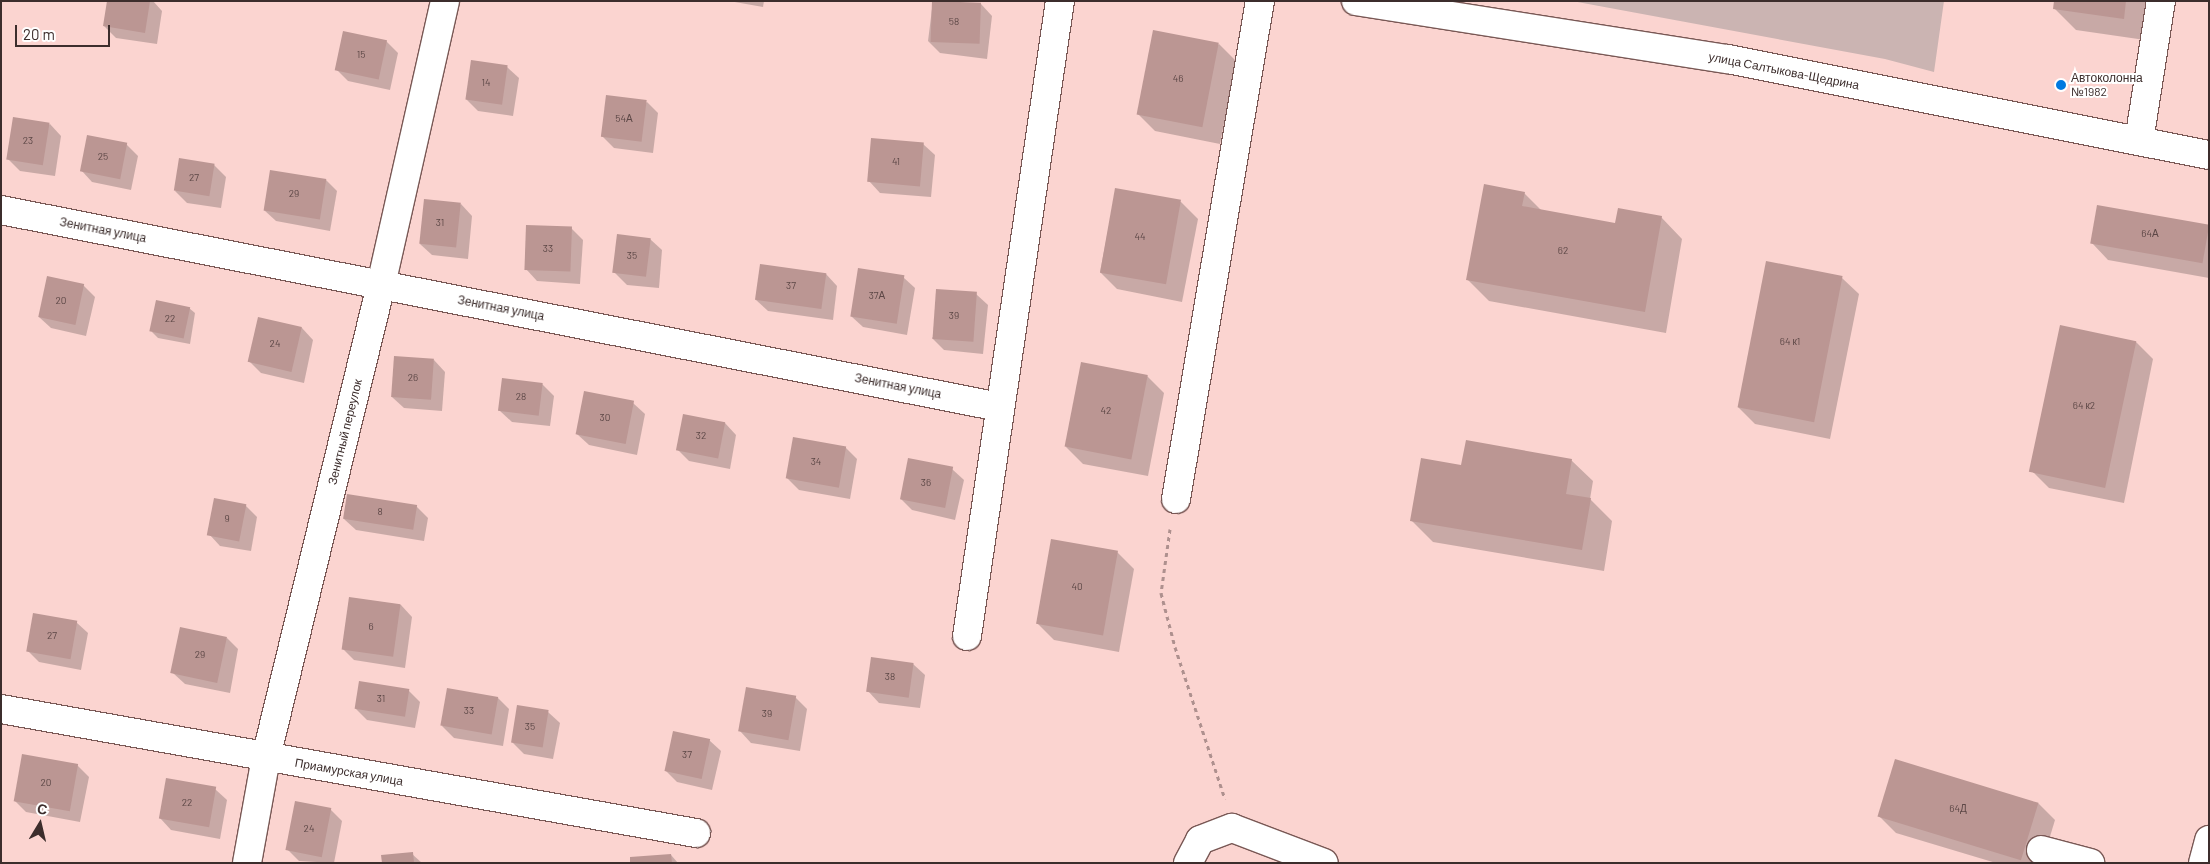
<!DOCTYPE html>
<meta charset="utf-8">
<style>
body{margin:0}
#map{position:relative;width:2210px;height:864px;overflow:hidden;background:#fbd4d0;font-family:Barlow,sans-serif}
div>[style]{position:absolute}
.green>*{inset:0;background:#cbb4b2}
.shadow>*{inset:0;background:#0003}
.building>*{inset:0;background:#bb9693;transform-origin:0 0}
.path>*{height:3px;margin-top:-1.5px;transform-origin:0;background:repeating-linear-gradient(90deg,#ae908e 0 4px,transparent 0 8px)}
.roads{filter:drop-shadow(1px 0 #795855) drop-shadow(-1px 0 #795855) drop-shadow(0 1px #795855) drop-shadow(0 -1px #795855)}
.minor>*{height:28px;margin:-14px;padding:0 14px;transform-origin:14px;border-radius:14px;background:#fff}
.dots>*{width:14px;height:14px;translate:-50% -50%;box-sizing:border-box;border:2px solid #fff;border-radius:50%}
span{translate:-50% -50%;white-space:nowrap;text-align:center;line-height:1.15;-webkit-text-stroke:4px #fff;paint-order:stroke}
.number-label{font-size:10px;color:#5c4746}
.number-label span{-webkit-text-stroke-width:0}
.street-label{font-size:12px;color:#3c2d2c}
.poi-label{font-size:12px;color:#3c2d2c}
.left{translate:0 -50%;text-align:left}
.frame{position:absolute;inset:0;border:2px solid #3c2d2c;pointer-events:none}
.north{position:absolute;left:15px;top:799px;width:50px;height:50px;-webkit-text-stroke:4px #fff;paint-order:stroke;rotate:9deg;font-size:14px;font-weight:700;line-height:20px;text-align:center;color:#3c2d2c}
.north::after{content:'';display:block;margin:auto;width:18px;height:22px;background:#3c2d2c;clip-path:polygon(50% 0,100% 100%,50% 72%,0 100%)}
.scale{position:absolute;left:15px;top:25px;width:95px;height:22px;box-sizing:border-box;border:2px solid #3c2d2c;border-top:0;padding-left:6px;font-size:15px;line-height:18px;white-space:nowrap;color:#3c2d2c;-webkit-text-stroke:4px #fff;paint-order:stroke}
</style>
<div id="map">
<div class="green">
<div style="clip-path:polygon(1572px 1px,1944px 1px,1934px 72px,1885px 59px)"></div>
</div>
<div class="shadow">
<div style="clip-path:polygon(108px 1px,153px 1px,162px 11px,157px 44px,116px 38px,104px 26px)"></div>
<div style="clip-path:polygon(729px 1px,764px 1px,763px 7px)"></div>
<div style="clip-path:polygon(933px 1px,981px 4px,992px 16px,987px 59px,940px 53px,928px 41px)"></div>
<div style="clip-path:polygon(2055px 1px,2150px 1px,2145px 40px,2076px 30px,2054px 8px)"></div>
<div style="clip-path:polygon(386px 41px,398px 53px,390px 90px,348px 81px,336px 69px)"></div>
<div style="clip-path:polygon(1219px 44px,1236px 61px,1220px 144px,1155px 131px,1138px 114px)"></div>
<div style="clip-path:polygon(507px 67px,519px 78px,513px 116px,478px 111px,466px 99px)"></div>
<div style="clip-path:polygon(647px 102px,658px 113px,653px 153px,614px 148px,602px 136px)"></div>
<div style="clip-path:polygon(50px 124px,61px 136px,55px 176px,20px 171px,8px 159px)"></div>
<div style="clip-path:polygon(126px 144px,138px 156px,131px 190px,92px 182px,81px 170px)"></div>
<div style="clip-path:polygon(923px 144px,935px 155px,931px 197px,880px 193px,869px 181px)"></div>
<div style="clip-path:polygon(214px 165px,226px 177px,221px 208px,187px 203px,175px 191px)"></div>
<div style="clip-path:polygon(326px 180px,337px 191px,330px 231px,276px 221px,264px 210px)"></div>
<div style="clip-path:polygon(1116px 189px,1181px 202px,1198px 219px,1182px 302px,1117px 289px,1100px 272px)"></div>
<div style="clip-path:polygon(1524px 193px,1542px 211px,1616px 224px,1661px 217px,1682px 239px,1666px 333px,1489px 301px,1468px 280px)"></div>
<div style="clip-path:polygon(461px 204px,472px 216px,468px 259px,432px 255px,420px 244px)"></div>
<div style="clip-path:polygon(2209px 227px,2209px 278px,2108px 260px,2092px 243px)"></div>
<div style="clip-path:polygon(571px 228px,583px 240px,580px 284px,537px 281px,526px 269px)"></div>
<div style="clip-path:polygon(650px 239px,662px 250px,659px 288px,627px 285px,615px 273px)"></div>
<div style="clip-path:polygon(826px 274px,837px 286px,833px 320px,768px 311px,756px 300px)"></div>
<div style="clip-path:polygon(903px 277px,915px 288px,907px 335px,863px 327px,851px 316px)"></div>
<div style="clip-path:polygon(1842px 278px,1859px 294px,1830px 439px,1755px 424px,1738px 407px)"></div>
<div style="clip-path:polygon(83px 285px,95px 297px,86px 336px,51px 328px,39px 317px)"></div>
<div style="clip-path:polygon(976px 294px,988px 305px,983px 354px,944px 350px,932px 338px)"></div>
<div style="clip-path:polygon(189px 308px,195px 313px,190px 344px,158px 338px,152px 332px)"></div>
<div style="clip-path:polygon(259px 318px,302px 328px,313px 340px,304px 383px,261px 373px,249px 361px)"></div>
<div style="clip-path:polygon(2061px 327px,2136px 342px,2153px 359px,2124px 503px,2049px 488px,2032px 471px)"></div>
<div style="clip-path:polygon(434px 360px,445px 372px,442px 411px,404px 408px,392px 397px)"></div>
<div style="clip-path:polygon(1147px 376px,1164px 393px,1148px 476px,1083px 464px,1066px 447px)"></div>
<div style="clip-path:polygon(542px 384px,554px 396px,550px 426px,512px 422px,500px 411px)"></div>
<div style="clip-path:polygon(633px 403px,645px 414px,637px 455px,589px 445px,577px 434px)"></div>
<div style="clip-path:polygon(725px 423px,736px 435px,730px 469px,689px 461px,677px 449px)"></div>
<div style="clip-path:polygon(845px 447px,857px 459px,850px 499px,799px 490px,787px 478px)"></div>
<div style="clip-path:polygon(1571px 460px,1593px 481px,1590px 499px,1612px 521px,1604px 571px,1433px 542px,1411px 520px,1463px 466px)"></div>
<div style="clip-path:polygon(952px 469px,964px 480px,955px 520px,912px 510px,901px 499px)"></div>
<div style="clip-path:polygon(245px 505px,257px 517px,251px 551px,220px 546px,209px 534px)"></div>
<div style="clip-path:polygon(416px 506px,428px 518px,424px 541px,356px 530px,344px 519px)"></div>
<div style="clip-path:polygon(1117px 552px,1134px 569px,1119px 652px,1054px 640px,1037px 623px)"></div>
<div style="clip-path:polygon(351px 598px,401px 605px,412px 617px,405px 668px,354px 660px,343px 649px)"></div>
<div style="clip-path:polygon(76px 622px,88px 633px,81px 670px,39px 662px,28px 651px)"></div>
<div style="clip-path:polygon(227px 638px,238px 649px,230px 693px,185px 684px,173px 673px)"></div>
<div style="clip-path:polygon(913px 664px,925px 675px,920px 708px,879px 703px,868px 691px)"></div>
<div style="clip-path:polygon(408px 690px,420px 702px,415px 728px,367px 720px,356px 709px)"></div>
<div style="clip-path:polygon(795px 697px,807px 709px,800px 751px,751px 743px,740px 731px)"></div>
<div style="clip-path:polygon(498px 698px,509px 709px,503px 746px,454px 738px,442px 726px)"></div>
<div style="clip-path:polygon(548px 712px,560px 723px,553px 759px,524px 754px,512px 742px)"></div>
<div style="clip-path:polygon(709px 740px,721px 751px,712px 790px,677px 782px,665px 770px)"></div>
<div style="clip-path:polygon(77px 765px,89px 777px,80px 822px,26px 812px,15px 801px)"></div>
<div style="clip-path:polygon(215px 789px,227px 800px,220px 839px,171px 830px,160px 818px)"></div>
<div style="clip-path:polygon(2038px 803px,2055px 820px,2042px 863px,1996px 863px,1896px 833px,1879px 816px)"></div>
<div style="clip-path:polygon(330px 809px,342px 821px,334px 863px,299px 861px,287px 849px)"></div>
<div style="clip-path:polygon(412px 854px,422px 863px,383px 863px)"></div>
<div style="clip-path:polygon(671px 855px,678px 863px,631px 863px)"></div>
</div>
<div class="building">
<div style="clip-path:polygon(107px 1px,150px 1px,145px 33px,103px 26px)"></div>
<div style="left:932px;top:1px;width:49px;height:41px;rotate:2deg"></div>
<div style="clip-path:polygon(2054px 1px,2126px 1px,2124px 19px,2053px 9px)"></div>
<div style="left:1153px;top:30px;width:67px;height:86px;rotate:11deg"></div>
<div style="left:343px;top:31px;width:45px;height:40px;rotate:12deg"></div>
<div style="left:471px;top:60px;width:37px;height:40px;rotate:8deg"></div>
<div style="left:606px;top:95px;width:41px;height:42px;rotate:7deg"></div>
<div style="left:13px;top:117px;width:37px;height:43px;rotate:9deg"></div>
<div style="left:87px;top:135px;width:41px;height:37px;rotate:11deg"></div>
<div style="left:871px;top:138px;width:53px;height:44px;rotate:5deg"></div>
<div style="left:179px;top:158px;width:36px;height:33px;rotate:9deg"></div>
<div style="left:270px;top:170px;width:57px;height:41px;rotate:9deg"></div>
<div style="clip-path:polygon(1484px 184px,1525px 192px,1522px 206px,1615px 223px,1618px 208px,1662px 216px,1645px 312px,1466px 280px)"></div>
<div style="left:1115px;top:188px;width:67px;height:86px;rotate:10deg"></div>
<div style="left:424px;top:199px;width:37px;height:45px;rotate:6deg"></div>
<div style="left:2097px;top:205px;width:114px;height:39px;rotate:10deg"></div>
<div style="left:526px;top:225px;width:46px;height:45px;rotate:2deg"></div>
<div style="left:617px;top:234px;width:34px;height:39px;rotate:7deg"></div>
<div style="left:1766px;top:261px;width:78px;height:149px;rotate:11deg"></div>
<div style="left:760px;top:264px;width:67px;height:36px;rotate:8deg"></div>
<div style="left:858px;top:268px;width:47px;height:49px;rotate:9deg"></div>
<div style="left:47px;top:276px;width:38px;height:42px;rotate:12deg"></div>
<div style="left:936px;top:289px;width:41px;height:50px;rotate:4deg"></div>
<div style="left:156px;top:300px;width:35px;height:32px;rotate:12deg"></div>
<div style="left:258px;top:317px;width:45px;height:46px;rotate:13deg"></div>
<div style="left:2060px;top:325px;width:78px;height:150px;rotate:12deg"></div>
<div style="left:394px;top:356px;width:40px;height:41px;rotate:4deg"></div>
<div style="left:1081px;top:362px;width:68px;height:86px;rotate:11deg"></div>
<div style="left:502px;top:378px;width:41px;height:33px;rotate:7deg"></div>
<div style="left:584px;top:391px;width:51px;height:44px;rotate:11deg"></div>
<div style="left:683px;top:414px;width:43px;height:37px;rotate:11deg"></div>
<div style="left:793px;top:437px;width:54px;height:42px;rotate:10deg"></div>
<div style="clip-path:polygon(1466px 440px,1572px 459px,1566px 494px,1591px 498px,1582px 550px,1410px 521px,1421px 458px,1461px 465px)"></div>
<div style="left:908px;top:458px;width:46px;height:42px;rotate:11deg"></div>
<div style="left:347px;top:494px;width:71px;height:25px;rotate:9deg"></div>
<div style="left:214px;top:498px;width:33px;height:38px;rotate:11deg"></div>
<div style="left:1051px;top:539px;width:68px;height:86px;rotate:10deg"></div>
<div style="left:349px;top:597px;width:52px;height:53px;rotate:8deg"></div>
<div style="left:33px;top:613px;width:45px;height:39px;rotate:10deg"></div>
<div style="left:180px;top:627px;width:48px;height:47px;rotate:12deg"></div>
<div style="left:871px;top:657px;width:43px;height:35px;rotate:8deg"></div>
<div style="left:359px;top:681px;width:51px;height:28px;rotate:9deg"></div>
<div style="left:746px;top:687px;width:51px;height:45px;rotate:10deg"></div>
<div style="left:447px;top:688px;width:52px;height:38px;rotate:10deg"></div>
<div style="left:517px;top:705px;width:32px;height:38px;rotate:9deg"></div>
<div style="left:673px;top:731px;width:38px;height:41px;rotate:12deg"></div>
<div style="left:22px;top:754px;width:57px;height:48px;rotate:10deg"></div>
<div style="left:1895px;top:759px;width:150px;height:60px;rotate:17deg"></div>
<div style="left:166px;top:778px;width:51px;height:41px;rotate:10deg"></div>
<div style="left:295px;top:801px;width:37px;height:50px;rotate:11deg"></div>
<div style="clip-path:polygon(413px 852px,414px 863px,382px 863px,381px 855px)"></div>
<div style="clip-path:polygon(671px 854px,672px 863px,630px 863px,630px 857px)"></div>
</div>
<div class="path">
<div style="left:1170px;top:529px;width:65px;rotate:98deg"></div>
<div style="left:1161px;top:593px;width:56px;rotate:75.5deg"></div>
<div style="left:1175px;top:647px;width:160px;rotate:71.8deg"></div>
</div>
<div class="roads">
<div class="minor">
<div style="left:1356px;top:1px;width:376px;rotate:8.9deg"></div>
<div style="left:1728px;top:59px;width:490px;rotate:11.3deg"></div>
<div style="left:2139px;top:141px;width:142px;rotate:-81.1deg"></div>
<div style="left:1px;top:210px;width:1018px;rotate:11.16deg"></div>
<div style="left:1176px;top:499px;width:505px;rotate:-80.43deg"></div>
<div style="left:967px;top:636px;width:642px;rotate:-81.67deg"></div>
<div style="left:1px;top:709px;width:706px;rotate:10.12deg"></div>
<div style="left:2041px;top:850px;width:51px;rotate:14.9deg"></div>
<div style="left:247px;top:863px;width:108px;rotate:-79.8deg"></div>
<div style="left:266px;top:757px;width:486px;rotate:-76.3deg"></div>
<div style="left:381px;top:285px;width:291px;rotate:-77.3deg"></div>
<div style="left:1188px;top:863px;width:26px;rotate:-62deg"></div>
<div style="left:1200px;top:840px;width:34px;rotate:-21deg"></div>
<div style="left:1232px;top:828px;width:98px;rotate:20.8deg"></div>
<div style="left:2203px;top:863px;width:24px;rotate:-75deg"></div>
</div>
</div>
<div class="dots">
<div style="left:2061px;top:85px;background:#0079e0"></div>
</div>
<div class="number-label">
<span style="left:954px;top:22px">58</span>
<span style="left:361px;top:55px">15</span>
<span style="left:1178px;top:79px">46</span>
<span style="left:486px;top:83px">14</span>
<span style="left:624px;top:119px">54А</span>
<span style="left:28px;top:141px">23</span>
<span style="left:103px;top:157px">25</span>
<span style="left:896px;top:162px">41</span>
<span style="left:194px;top:178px">27</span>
<span style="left:294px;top:194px">29</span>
<span style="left:440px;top:223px">31</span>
<span style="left:2150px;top:234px">64А</span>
<span style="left:1140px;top:237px">44</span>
<span style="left:548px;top:249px">33</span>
<span style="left:1563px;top:251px">62</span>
<span style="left:632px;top:256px">35</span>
<span style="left:791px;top:286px">37</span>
<span style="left:877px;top:296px">37А</span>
<span style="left:61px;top:301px">20</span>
<span style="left:954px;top:316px">39</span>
<span style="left:170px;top:319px">22</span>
<span style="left:1790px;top:342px">64 к1</span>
<span style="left:275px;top:344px">24</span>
<span style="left:413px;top:378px">26</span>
<span style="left:521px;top:397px">28</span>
<span style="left:2084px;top:406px">64 к2</span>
<span style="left:1106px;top:411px">42</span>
<span style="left:605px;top:418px">30</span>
<span style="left:701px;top:436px">32</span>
<span style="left:816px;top:462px">34</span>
<span style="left:926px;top:483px">36</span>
<span style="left:380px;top:512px">8</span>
<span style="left:227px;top:519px">9</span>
<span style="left:1077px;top:587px">40</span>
<span style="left:371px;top:627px">6</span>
<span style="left:52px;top:636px">27</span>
<span style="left:200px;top:655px">29</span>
<span style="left:890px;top:677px">38</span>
<span style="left:381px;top:699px">31</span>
<span style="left:469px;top:711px">33</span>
<span style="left:767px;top:714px">39</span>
<span style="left:530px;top:727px">35</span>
<span style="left:687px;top:755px">37</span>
<span style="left:46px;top:783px">20</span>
<span style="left:187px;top:803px">22</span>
<span style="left:1958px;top:809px">64Д</span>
<span style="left:309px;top:829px">24</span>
</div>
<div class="street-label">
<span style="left:1784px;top:71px;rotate:11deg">улица Салтыкова-Щедрина</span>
<span style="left:103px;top:230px;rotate:11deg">Зенитная улица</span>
<span style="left:501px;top:308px;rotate:11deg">Зенитная улица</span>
<span style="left:898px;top:386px;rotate:11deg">Зенитная улица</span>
<span style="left:345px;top:432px;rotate:-76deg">Зенитный переулок</span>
<span style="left:349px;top:772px;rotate:10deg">Приамурская улица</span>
</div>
<div class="poi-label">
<span class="left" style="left:2071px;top:85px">Автоколонна<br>№1982</span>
</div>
<div class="frame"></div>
<div class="north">С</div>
<div class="scale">20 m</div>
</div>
